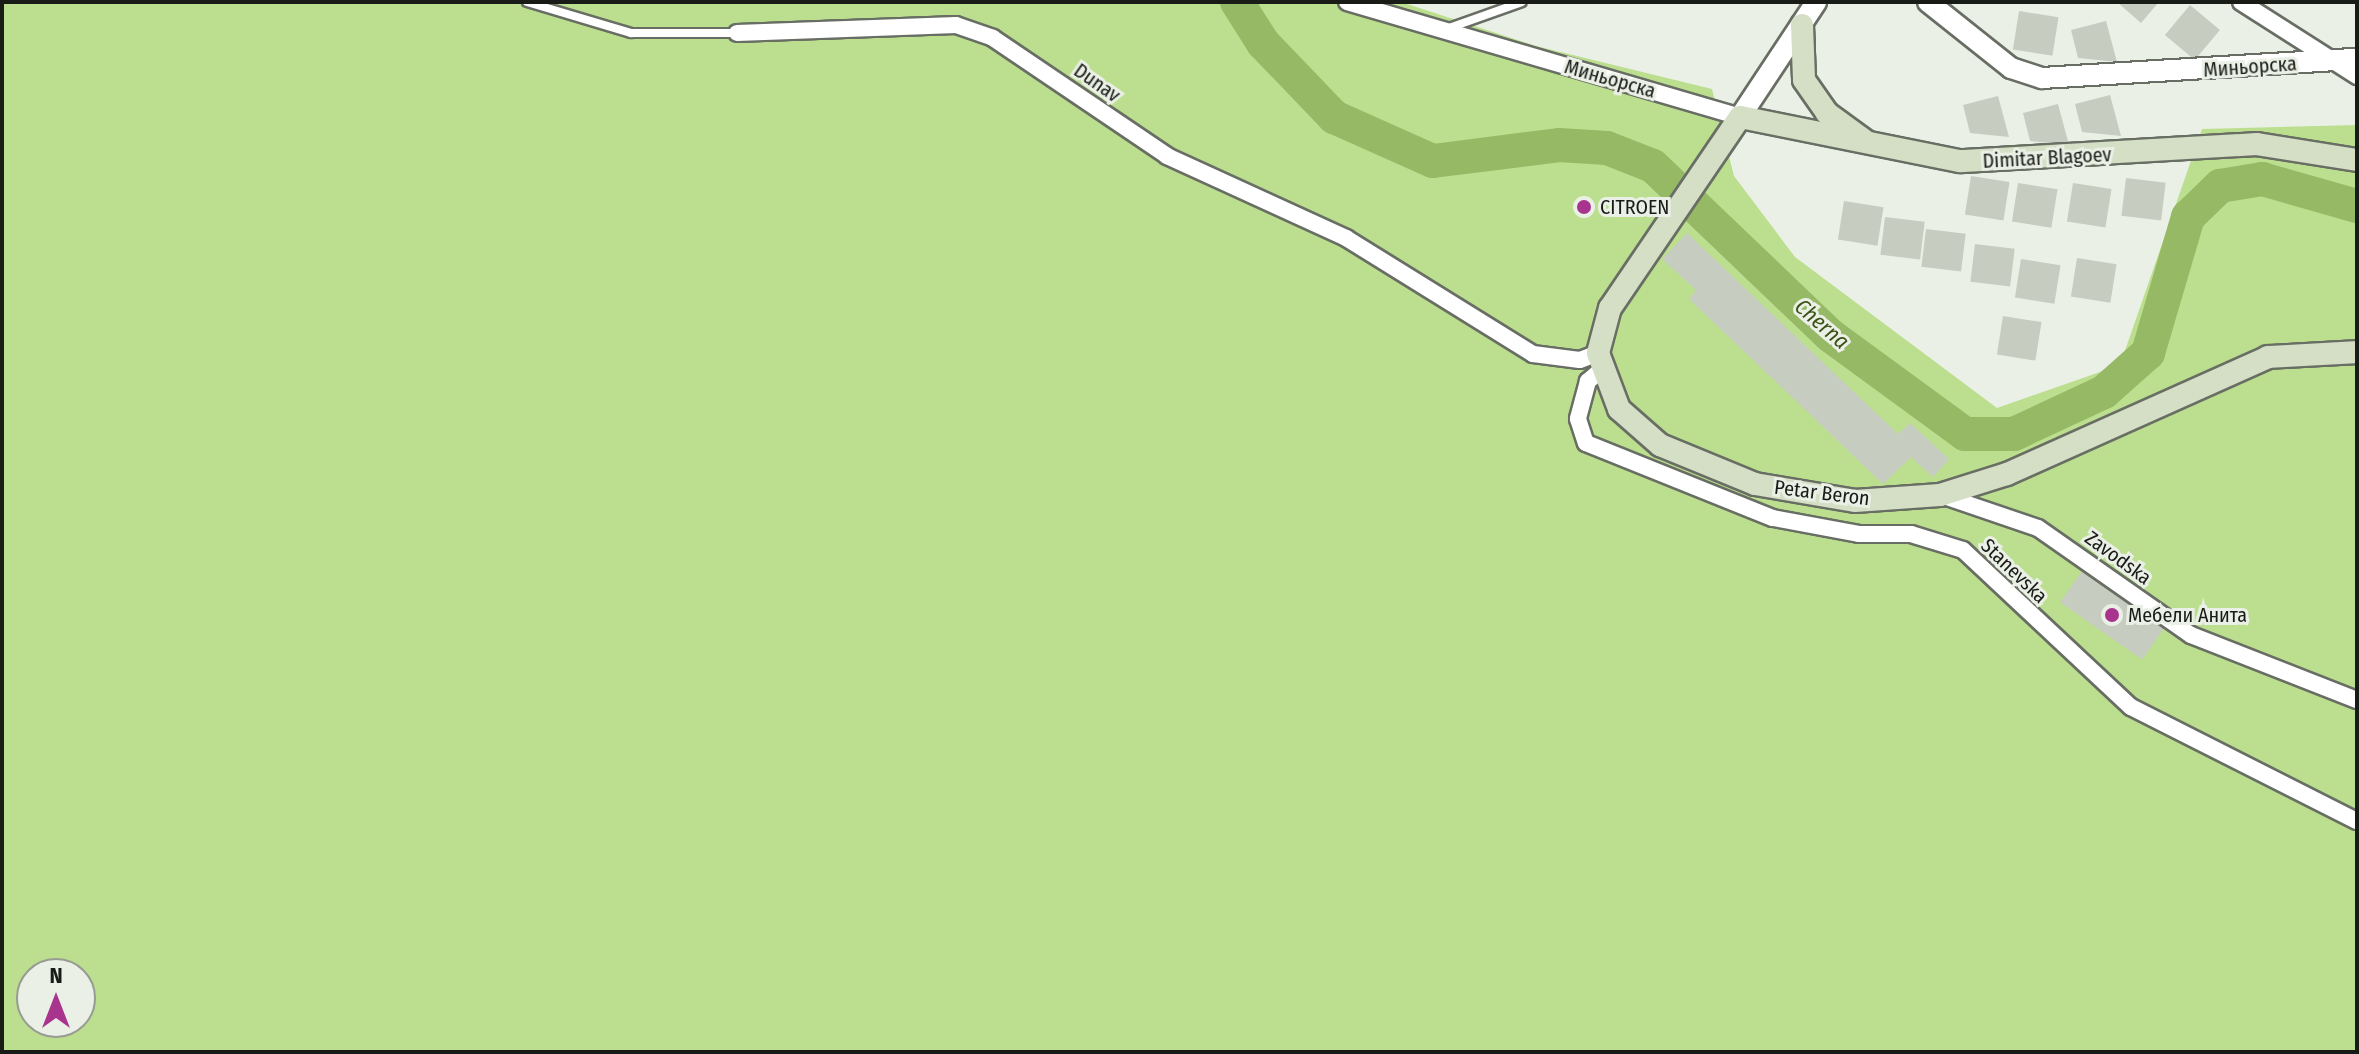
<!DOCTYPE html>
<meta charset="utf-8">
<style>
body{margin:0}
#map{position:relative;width:2359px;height:1054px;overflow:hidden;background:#ebf0e6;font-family:"Fira Sans Condensed",sans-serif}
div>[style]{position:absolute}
.green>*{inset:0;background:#bbdf8f}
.river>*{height:34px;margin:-17px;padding:0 17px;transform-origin:17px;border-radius:17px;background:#95b964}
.building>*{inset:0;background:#c7ccc1;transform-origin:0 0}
.roads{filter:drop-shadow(2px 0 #696e64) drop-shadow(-2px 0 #696e64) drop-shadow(0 2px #696e64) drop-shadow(0 -2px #696e64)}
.service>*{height:8px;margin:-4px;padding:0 4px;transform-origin:4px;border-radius:4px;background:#fff}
.minor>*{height:16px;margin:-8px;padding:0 8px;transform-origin:8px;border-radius:8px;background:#fff}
.tertiary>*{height:20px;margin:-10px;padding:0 10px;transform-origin:10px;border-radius:10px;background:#fff}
.secondary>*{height:22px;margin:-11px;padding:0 11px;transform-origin:11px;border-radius:11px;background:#d4dfc5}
.dots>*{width:22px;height:22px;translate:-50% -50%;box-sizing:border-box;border:4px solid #ebf0e6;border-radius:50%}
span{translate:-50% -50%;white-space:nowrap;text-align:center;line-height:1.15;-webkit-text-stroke:6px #ebf0e6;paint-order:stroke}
.street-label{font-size:20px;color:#191b17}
.poi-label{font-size:20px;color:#191b17}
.left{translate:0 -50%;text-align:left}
.water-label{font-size:22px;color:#3a5114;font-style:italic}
.frame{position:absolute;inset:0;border:4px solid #191b17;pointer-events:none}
.north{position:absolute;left:16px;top:958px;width:80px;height:80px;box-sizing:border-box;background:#ebf0e6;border:2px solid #979b93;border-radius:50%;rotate:0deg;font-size:22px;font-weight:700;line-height:32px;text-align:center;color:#191b17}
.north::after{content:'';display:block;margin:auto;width:28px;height:36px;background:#a8348e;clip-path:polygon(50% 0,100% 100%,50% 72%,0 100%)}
</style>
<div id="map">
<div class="green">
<div style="clip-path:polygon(evenodd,2px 2px,1401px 2px,1536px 46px,1712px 89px,1734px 176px,1795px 257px,1997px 408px,2120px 365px,2202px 129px,2357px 125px,2357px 1052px,2px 1052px,2px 2px,32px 974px,80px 974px,80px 1022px,32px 1022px,32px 974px)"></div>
</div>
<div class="river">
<div style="left:1237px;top:2px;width:49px;rotate:57.6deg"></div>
<div style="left:1263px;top:43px;width:103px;rotate:46.2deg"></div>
<div style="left:1334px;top:117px;width:108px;rotate:24deg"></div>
<div style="left:1433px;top:161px;width:127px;rotate:-7.2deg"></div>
<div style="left:1559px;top:145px;width:48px;rotate:3.6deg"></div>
<div style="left:1607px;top:148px;width:49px;rotate:21.4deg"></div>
<div style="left:1653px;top:166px;width:246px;rotate:43.7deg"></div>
<div style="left:1831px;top:336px;width:166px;rotate:36.2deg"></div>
<div style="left:1965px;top:434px;width:49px"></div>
<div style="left:2014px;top:434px;width:99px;rotate:-25deg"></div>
<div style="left:2104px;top:392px;width:59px;rotate:-41.6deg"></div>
<div style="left:2148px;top:353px;width:142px;rotate:-73.6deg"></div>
<div style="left:2188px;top:217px;width:45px;rotate:-44.1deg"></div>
<div style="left:2220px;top:186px;width:43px;rotate:-9.5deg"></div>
<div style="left:2262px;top:179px;width:99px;rotate:15.9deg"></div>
</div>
<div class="building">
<div style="clip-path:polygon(2117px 2px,2159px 2px,2141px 23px)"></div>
<div style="left:2190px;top:5px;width:39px;height:39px;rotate:40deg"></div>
<div style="left:2019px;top:11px;width:40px;height:39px;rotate:9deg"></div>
<div style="clip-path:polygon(2106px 21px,2117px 62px,2078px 58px,2071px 30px)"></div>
<div style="clip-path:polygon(2110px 95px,2121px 136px,2082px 132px,2075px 104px)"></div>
<div style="clip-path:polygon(1998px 96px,2009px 137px,1970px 133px,1963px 105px)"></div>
<div style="clip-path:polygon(2058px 104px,2069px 145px,2030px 141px,2023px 113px)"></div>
<div style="left:1971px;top:176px;width:39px;height:39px;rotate:9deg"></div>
<div style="left:2126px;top:178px;width:40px;height:38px;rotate:7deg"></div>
<div style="left:2018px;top:183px;width:40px;height:39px;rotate:9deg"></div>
<div style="left:2073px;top:183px;width:39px;height:39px;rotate:9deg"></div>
<div style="left:1844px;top:201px;width:40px;height:39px;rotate:9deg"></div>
<div style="left:1885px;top:217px;width:40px;height:38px;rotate:7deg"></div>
<div style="left:1926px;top:229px;width:40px;height:38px;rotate:7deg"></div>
<div style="clip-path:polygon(1687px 233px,1898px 434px,1910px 423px,1949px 459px,1933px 477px,1911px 457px,1883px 484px,1689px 299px,1696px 290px,1662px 259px)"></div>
<div style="left:1975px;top:244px;width:40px;height:38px;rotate:7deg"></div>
<div style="left:2077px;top:258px;width:40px;height:39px;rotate:9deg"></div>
<div style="left:2021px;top:259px;width:40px;height:39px;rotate:9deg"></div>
<div style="left:2003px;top:316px;width:39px;height:39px;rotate:9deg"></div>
<div style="left:2082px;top:571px;width:100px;height:38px;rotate:35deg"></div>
</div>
<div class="roads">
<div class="service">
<div style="left:527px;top:2px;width:109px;rotate:16.6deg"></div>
<div style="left:631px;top:33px;width:106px"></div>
<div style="left:1449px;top:28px;width:77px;rotate:-19.6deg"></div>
</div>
<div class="minor">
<div style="left:1347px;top:2px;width:409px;rotate:16.3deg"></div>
<div style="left:2241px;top:2px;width:138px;rotate:32.5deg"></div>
<div style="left:737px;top:33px;width:219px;rotate:-2.1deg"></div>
<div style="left:956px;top:25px;width:39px;rotate:19deg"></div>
<div style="left:993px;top:38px;width:210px;rotate:34.1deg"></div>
<div style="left:1167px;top:156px;width:197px;rotate:24.6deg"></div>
<div style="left:1346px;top:238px;width:220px;rotate:31.8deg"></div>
<div style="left:1533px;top:354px;width:47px;rotate:7.3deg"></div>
<div style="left:1580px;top:360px;width:19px;rotate:-21deg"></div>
<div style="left:1600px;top:371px;width:16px;rotate:140deg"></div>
<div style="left:1588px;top:381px;width:39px;rotate:105deg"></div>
<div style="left:1578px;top:419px;width:25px;rotate:72deg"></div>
<div style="left:1586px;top:443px;width:201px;rotate:21.9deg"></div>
<div style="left:1773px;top:518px;width:87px;rotate:10.5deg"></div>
<div style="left:1859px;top:534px;width:52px"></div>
<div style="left:1911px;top:534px;width:54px;rotate:17.1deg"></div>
<div style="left:1963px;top:550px;width:230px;rotate:43.1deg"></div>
<div style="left:2131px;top:707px;width:253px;rotate:26.8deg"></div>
<div style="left:1941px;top:495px;width:102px;rotate:18.8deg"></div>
<div style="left:2038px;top:528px;width:187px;rotate:35deg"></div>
<div style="left:2191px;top:635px;width:178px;rotate:21.4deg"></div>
</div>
<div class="tertiary">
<div style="left:1928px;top:2px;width:106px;rotate:38.5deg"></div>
<div style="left:2011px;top:68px;width:33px;rotate:18deg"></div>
<div style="left:2042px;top:78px;width:316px;rotate:-3.5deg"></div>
<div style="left:1740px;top:117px;width:138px;rotate:-56.5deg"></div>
</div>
<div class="secondary">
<div style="left:1802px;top:25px;width:55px;rotate:87.9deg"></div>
<div style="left:1804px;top:80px;width:40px;rotate:55.1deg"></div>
<div style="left:1827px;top:113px;width:46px;rotate:36.1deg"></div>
<div style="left:2357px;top:160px;width:101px;rotate:-170.9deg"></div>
<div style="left:2257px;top:144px;width:298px;rotate:176.7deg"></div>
<div style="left:1959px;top:161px;width:223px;rotate:-168.6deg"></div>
<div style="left:1740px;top:117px;width:231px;rotate:124.2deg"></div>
<div style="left:1610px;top:308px;width:47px;rotate:104.9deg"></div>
<div style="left:1598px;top:353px;width:60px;rotate:69.4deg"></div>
<div style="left:1619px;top:409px;width:55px;rotate:41.3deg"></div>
<div style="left:1660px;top:445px;width:103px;rotate:22.3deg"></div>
<div style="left:1755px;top:484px;width:101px;rotate:9.6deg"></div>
<div style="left:1855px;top:501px;width:85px;rotate:-4deg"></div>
<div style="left:1940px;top:495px;width:70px;rotate:-17.4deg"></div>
<div style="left:2007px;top:474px;width:286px;rotate:-24.1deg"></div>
<div style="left:2268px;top:357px;width:89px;rotate:-3.2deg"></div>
</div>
</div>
<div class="dots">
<div style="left:1584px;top:207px;background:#a8348e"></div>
<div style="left:2112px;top:615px;background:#a8348e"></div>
</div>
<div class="street-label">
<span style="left:2250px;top:67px;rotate:-4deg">Миньорска</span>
<span style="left:1610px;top:79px;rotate:16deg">Миньорска</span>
<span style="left:1097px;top:83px;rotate:35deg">Dunav</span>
<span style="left:2047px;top:158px;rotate:-3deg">Dimitar Blagoev</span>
<span style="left:1822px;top:493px;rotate:7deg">Petar Beron</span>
<span style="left:2118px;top:558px;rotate:36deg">Zavodska</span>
<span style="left:2014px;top:571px;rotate:44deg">Stanevska</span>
</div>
<div class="poi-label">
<span class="left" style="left:1600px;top:207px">CITROEN</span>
<span class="left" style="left:2128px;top:615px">Мебели Анита</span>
</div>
<div class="water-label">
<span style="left:1822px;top:324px;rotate:41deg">Cherna</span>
</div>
<div class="frame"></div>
<div class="north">N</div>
</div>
